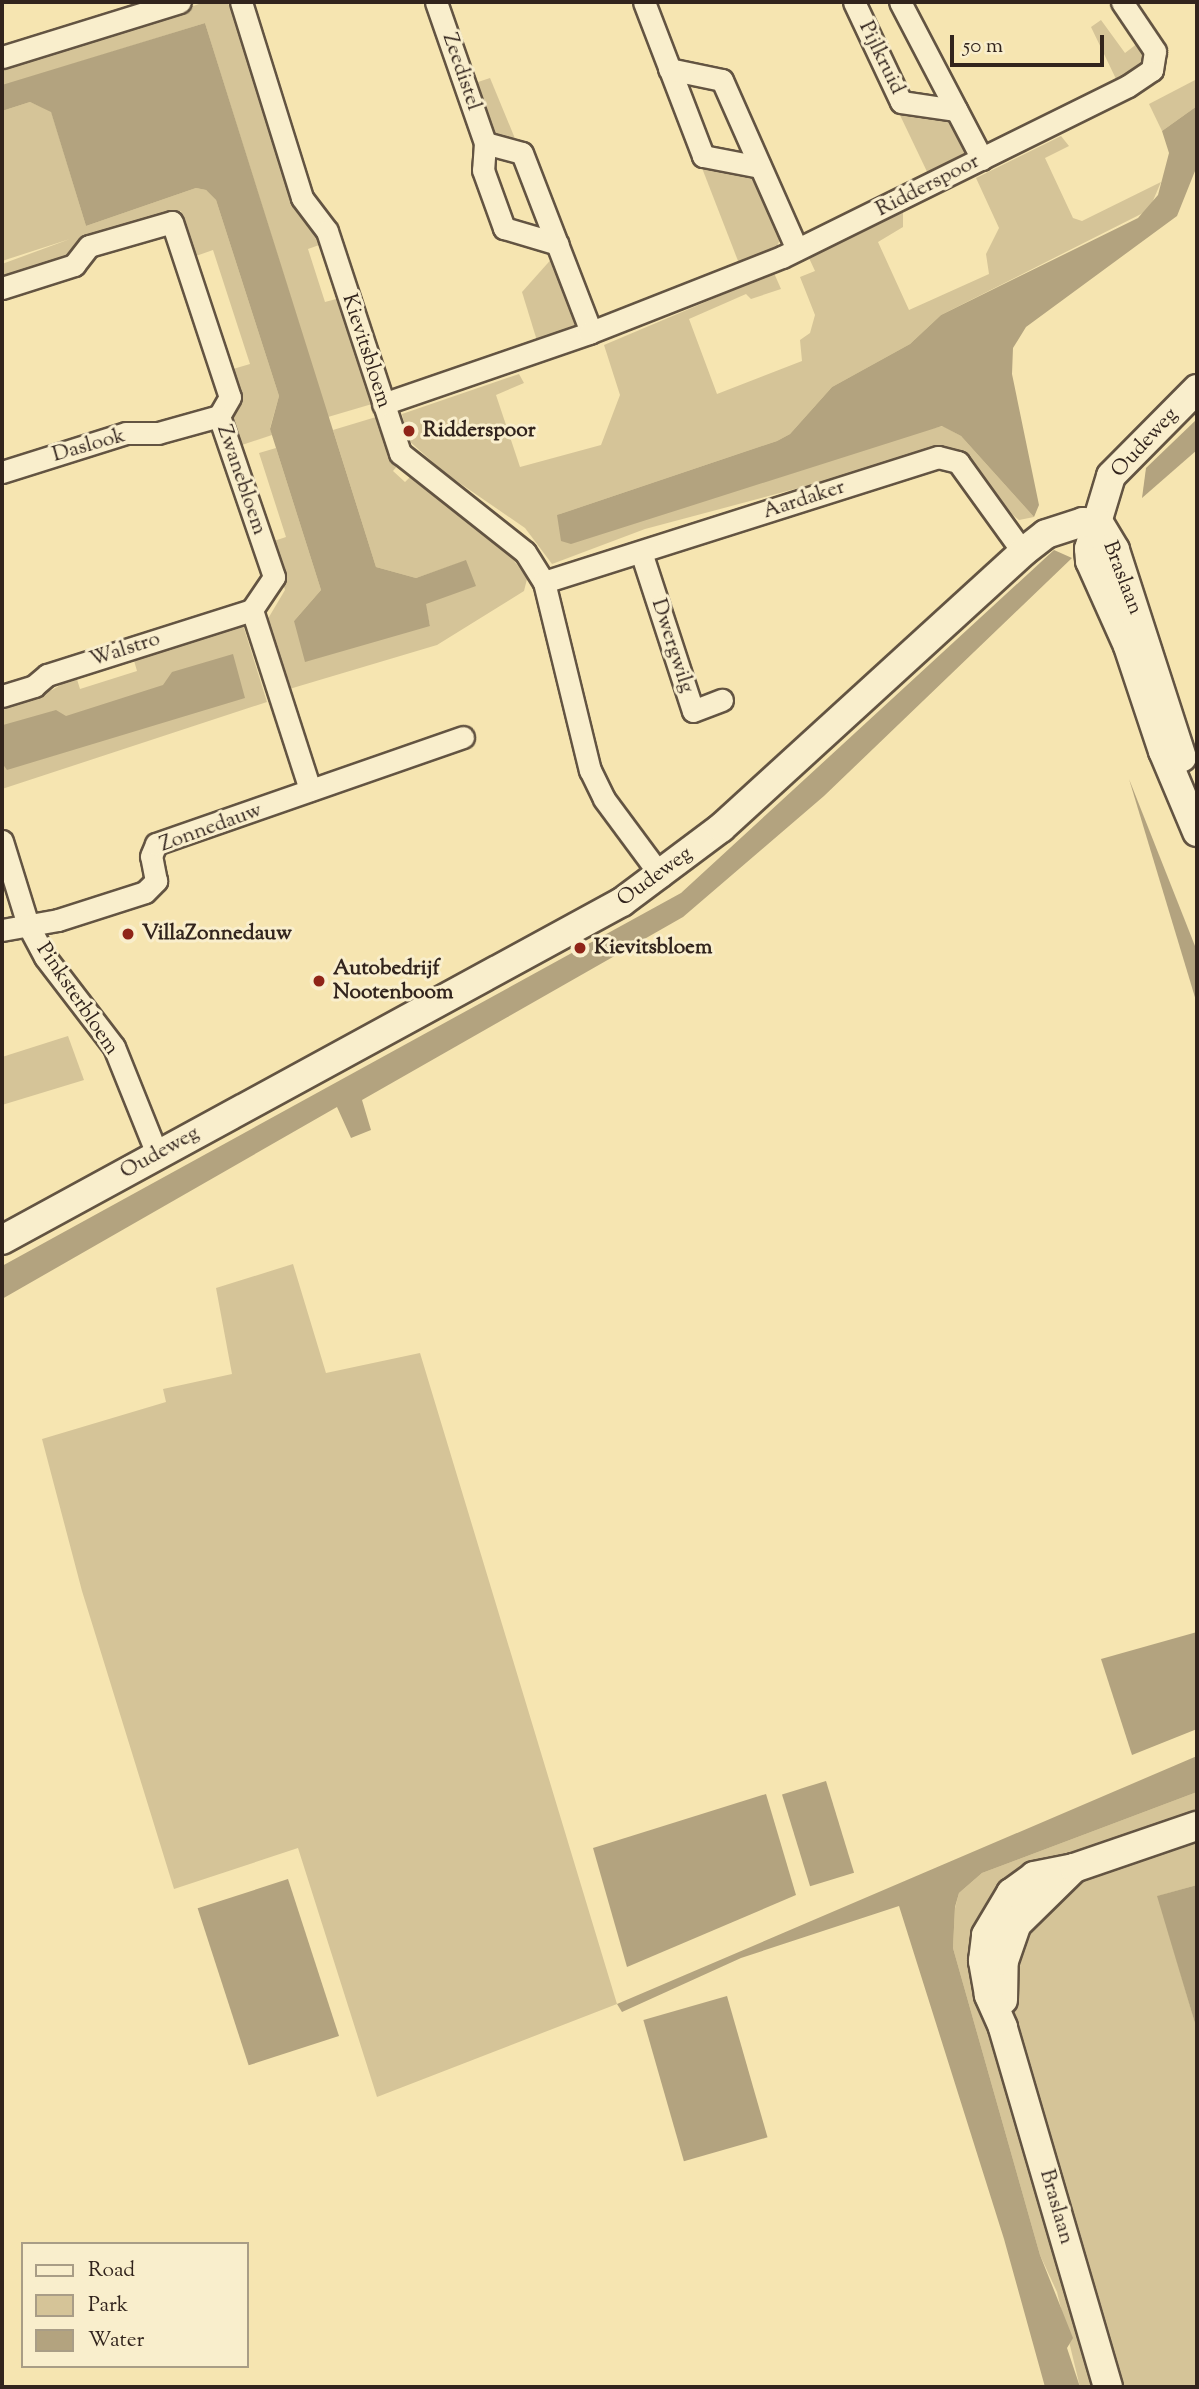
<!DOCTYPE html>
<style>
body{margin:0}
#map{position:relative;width:1199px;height:2389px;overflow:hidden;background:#f6e5b1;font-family:"Sorts Mill Goudy",serif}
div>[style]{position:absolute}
.green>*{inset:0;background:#d5c498}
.water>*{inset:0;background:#b3a37f;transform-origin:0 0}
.roads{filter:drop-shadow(2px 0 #635442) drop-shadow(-2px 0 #635442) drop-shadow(0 2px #635442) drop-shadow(0 -2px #635442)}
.street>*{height:21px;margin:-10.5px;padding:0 10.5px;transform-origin:10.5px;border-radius:10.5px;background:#f9eecc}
.secondary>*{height:28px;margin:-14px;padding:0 14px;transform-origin:14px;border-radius:14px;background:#f9eecc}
.dots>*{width:19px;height:19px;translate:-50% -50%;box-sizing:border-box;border:4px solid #f9eecc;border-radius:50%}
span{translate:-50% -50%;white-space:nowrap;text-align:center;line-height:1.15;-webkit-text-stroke:6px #f9eecc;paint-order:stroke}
.street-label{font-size:21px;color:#32241d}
.poi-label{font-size:21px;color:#32241d;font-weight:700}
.left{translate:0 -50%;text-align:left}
.frame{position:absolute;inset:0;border:4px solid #32241d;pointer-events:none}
.legend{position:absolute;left:21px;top:2242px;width:228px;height:126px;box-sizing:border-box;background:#f9eecc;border:2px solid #a99d86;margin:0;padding:9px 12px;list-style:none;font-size:21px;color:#32241d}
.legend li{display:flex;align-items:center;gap:14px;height:35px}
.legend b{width:35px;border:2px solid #a99d86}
.scale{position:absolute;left:950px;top:35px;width:154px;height:32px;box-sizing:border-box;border:4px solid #32241d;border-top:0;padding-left:9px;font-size:21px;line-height:24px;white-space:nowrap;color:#32241d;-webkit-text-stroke:5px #f9eecc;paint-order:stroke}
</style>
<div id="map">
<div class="green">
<div style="clip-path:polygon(225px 2px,231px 6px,298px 214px,322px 244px,308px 249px,325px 302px,340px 298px,372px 404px,328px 417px,205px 23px,2px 86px,2px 70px,199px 4px)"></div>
<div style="clip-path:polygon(1101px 20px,1125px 53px,1138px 43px,1146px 56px,1146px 62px,1117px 81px,1091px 27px)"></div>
<div style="clip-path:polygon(490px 78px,516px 141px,494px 137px,472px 84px)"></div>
<div style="clip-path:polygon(1197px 79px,1197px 106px,1162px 131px,1149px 104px)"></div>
<div style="clip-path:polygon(30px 102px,51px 111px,86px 226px,196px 188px,206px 190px,216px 200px,279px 396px,270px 428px,272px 435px,239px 446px,231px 420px,242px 402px,233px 369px,250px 364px,213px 250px,196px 256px,181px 211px,89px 238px,71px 257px,2px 279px,2px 264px,70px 239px,2px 261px,2px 111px)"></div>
<div style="clip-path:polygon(898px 111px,953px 119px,967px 155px,931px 180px)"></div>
<div style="clip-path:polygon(1061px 136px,1069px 146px,1045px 158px,1073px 218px,1082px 221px,1161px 182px,1149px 210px,941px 315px,910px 344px,832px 387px,790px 434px,777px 441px,557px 515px,943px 426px,961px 436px,1034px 517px,1019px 520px,997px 502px,956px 450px,938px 451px,645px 529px,552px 564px,525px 528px,445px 473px,408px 440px,402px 414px,519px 374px,524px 383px,496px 395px,520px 467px,601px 445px,620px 395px,604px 345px,774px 273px,781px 289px,751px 299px,746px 294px,689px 319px,717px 394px,802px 361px,800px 340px,810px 333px,815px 315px,800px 277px,815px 271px,809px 258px,903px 211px,903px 227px,878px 242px,909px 310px,989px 274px,986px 254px,999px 228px,976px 178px)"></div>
<div style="clip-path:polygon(702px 168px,756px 180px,782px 233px,776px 250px,740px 266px)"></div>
<div style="clip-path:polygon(555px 255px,578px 325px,574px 332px,538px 344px,522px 292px)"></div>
<div style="clip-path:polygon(376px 417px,399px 464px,393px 471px,405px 482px,411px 476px,509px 553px,527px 579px,524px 591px,437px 645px,286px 690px,266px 622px,285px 590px,271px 542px,286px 537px,259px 453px,276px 448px,321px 590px,294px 621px,430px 626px,425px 604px,465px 561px,416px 578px,376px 567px,333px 430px)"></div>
<div style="clip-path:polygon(236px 624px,243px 625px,267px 702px,2px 789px,2px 705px,52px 690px,76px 676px,80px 689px,137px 671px,133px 657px)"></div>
<div style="clip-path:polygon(68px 1036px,84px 1080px,2px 1105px,2px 1057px)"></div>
<div style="clip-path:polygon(293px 1264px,326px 1373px,420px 1353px,617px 2004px,377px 2097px,298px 1848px,174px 1889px,82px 1591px,42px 1439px,166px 1402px,163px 1389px,232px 1374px,216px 1288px)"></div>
<div style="clip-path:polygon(1197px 1792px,1197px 1816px,996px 1893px,977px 1926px,1097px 2387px,1080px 2387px,1057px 2292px,1040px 2255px,953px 1948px,955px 1908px,959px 1893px,982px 1873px)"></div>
<div style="clip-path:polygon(1197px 1838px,1197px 1885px,1158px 1896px,1197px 2030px,1197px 2387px,1120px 2387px,1010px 1997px,1024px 1928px,1075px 1883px)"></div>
</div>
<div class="water">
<div style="clip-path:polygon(205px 23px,376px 567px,416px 578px,466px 560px,476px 586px,426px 604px,430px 626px,305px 662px,294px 621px,321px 590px,270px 429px,279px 396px,216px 200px,206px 190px,196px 188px,86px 226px,51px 112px,30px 102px,2px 111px,2px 85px)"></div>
<div style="clip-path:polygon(1197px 106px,1197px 166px,1177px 216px,1026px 327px,1013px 348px,1012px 374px,1039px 505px,1034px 517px,961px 436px,942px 426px,571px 544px,561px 541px,557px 515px,777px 441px,790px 434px,832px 387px,910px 344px,941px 315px,1138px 218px,1158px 195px,1169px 153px,1162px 131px)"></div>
<div style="clip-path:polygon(1197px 419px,1197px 450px,1142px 498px,1146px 468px)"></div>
<div style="clip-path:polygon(1054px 550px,1072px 558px,824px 796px,683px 917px,362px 1100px,371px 1130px,351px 1138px,337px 1107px,2px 1299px,2px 1266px,681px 893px)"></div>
<div style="clip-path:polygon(233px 654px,245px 698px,7px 770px,2px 763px,3px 725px,56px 710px,66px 716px,163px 685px,172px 672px)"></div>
<div style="clip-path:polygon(1129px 779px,1197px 951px,1197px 1004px)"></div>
<div style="clip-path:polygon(1197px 1632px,1197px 1729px,1132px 1755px,1101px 1659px)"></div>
<div style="clip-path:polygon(1197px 1756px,1197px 1792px,982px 1873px,959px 1893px,955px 1907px,953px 1948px,1040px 2255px,1073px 2338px,1067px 2348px,1080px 2387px,1045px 2387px,1004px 2239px,899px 1906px,741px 1958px,622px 2012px,617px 2004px)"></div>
<div style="left:826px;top:1781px;width:96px;height:46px;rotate:73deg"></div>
<div style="clip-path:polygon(766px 1794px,796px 1895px,627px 1967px,593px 1848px)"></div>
<div style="left:288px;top:1879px;width:165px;height:95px;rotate:72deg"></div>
<div style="clip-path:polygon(1197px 1885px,1197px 2030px,1157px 1896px)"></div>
<div style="left:727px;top:1996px;width:147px;height:87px;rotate:74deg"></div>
</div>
<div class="roads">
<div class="street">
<div style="left:241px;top:2px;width:205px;rotate:72.7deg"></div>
<div style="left:302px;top:198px;width:41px;rotate:52.9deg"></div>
<div style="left:327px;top:231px;width:234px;rotate:71.8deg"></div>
<div style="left:400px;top:453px;width:159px;rotate:38.4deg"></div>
<div style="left:525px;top:552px;width:36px;rotate:58deg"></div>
<div style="left:544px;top:582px;width:194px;rotate:76.3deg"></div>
<div style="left:590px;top:770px;width:32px;rotate:64deg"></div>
<div style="left:604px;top:799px;width:96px;rotate:53.5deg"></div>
<div style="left:436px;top:2px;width:149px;rotate:70.8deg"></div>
<div style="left:485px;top:143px;width:27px;rotate:94deg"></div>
<div style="left:483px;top:170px;width:62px;rotate:70.1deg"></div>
<div style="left:504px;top:228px;width:56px;rotate:16.5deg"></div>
<div style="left:644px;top:2px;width:165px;rotate:69deg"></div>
<div style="left:703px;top:156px;width:58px;rotate:10.9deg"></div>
<div style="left:854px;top:2px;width:110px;rotate:64.8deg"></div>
<div style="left:901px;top:102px;width:56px;rotate:8.3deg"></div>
<div style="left:900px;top:2px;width:177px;rotate:62.4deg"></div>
<div style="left:2px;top:57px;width:186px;rotate:-17.2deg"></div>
<div style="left:669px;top:69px;width:54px;rotate:11.7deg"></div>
<div style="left:722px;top:80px;width:185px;rotate:66.1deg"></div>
<div style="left:485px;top:143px;width:38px;rotate:15deg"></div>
<div style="left:522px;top:153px;width:192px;rotate:68.9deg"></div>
<div style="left:2px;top:288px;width:76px;rotate:-17.7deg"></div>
<div style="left:74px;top:265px;width:24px;rotate:-52deg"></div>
<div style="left:89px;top:246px;width:86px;rotate:-16.1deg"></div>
<div style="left:172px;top:222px;width:184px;rotate:71.7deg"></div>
<div style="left:230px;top:397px;width:22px;rotate:120deg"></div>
<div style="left:219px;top:416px;width:170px;rotate:71.1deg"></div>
<div style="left:274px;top:577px;width:40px;rotate:124deg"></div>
<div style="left:252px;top:610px;width:189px;rotate:72.1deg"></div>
<div style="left:383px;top:404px;width:218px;rotate:-19deg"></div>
<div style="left:589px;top:333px;width:207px;rotate:-21.5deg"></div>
<div style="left:782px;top:257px;width:386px;rotate:-26.3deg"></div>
<div style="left:1128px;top:86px;width:29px;rotate:-34deg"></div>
<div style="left:1152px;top:70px;width:19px;rotate:-81deg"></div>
<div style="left:1155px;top:51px;width:59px;rotate:-124deg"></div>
<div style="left:2px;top:472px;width:130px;rotate:-17.5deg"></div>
<div style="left:126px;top:433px;width:32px"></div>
<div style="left:158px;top:433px;width:63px;rotate:-15.6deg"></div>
<div style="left:641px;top:552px;width:167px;rotate:71.9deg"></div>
<div style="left:693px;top:711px;width:31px;rotate:-21deg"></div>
<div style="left:544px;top:582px;width:413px;rotate:-17.6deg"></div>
<div style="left:938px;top:457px;width:21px;rotate:14deg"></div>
<div style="left:958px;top:462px;width:111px;rotate:54.2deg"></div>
<div style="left:2px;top:696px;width:34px;rotate:-17deg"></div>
<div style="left:34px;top:686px;width:17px;rotate:-40deg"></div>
<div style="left:47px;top:675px;width:215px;rotate:-17.6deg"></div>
<div style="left:2px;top:841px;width:88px;rotate:72.8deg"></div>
<div style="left:28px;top:925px;width:36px;rotate:62deg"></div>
<div style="left:45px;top:957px;width:113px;rotate:52.5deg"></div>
<div style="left:114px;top:1047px;width:115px;rotate:68.1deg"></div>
<div style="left:2px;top:930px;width:57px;rotate:-10.1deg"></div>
<div style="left:58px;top:920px;width:91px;rotate:-17.8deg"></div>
<div style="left:145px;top:892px;width:16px;rotate:-45deg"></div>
<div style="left:156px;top:881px;width:25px;rotate:-101deg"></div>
<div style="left:151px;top:856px;width:13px;rotate:-67deg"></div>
<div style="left:156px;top:844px;width:325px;rotate:-19.2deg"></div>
</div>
<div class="secondary">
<div style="left:1197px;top:389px;width:122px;rotate:134.7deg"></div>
<div style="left:1111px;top:476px;width:76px;rotate:106.8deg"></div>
<div style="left:1089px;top:549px;width:12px;rotate:85deg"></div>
<div style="left:1090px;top:561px;width:93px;rotate:65.9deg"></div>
<div style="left:1128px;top:646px;width:111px;rotate:71.6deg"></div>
<div style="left:1163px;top:751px;width:88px;rotate:67.2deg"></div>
<div style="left:1099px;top:523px;width:31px;rotate:59deg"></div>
<div style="left:1115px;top:550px;width:218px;rotate:72.1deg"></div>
<div style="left:2px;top:1240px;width:706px;rotate:-28.6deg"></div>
<div style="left:622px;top:902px;width:124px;rotate:-36.8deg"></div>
<div style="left:721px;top:828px;width:409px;rotate:-42.4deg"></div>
<div style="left:1023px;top:552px;width:29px;rotate:-38deg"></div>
<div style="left:1046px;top:534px;width:39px;rotate:-18deg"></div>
<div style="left:1083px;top:522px;width:16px;rotate:4deg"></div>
<div style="left:1003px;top:2000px;width:39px;rotate:-89deg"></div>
<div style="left:1004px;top:1961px;width:39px;rotate:-71deg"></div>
<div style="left:1017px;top:1924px;width:80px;rotate:-44.5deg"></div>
<div style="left:1108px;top:2387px;width:375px;rotate:-106.3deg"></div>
<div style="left:1003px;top:2027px;width:35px;rotate:-114deg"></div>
<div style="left:989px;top:1995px;width:35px;rotate:-100deg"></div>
<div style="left:983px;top:1961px;width:26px;rotate:-83deg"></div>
<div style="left:986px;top:1935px;width:49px;rotate:-59.2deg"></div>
<div style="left:1011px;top:1893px;width:29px;rotate:-36deg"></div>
<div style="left:1034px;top:1876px;width:41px;rotate:-11.3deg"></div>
<div style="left:1074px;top:1868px;width:130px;rotate:-18.9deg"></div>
</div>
</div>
<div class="dots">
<div style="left:409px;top:431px;background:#8f2418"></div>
<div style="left:128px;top:934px;background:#8f2418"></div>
<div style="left:580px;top:948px;background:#8f2418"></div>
<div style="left:319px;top:981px;background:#8f2418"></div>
</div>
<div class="street-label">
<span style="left:881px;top:58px;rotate:64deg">Pijlkruid</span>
<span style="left:461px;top:72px;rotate:71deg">Zeedistel</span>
<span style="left:928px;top:186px;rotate:-27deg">Ridderspoor</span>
<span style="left:366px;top:351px;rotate:72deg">Kievitsbloem</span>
<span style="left:1145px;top:443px;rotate:-47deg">Oudeweg</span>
<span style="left:89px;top:446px;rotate:-16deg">Daslook</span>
<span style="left:241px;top:480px;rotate:71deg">Zwanebloem</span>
<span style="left:804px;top:500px;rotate:-18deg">Aardaker</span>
<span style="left:1122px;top:578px;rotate:69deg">Braslaan</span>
<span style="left:672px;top:646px;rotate:72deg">Dwergwilg</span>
<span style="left:125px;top:650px;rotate:-18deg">Walstro</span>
<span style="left:211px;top:828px;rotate:-20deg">Zonnedauw</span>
<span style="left:655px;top:877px;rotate:-36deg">Oudeweg</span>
<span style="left:77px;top:999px;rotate:56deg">Pinksterbloem</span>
<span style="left:160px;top:1153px;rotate:-29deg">Oudeweg</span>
<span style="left:1056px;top:2207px;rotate:74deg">Braslaan</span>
</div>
<div class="poi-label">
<span class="left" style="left:423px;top:431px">Ridderspoor</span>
<span class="left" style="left:142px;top:934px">VillaZonnedauw</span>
<span class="left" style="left:594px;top:948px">Kievitsbloem</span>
<span class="left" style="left:333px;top:981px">Autobedrijf<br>Nootenboom</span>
</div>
<div class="frame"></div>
<ul class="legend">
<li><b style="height:9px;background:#f9eecc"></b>Road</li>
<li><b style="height:19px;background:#d5c498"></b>Park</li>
<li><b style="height:19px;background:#b3a37f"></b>Water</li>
</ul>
<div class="scale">50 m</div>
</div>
